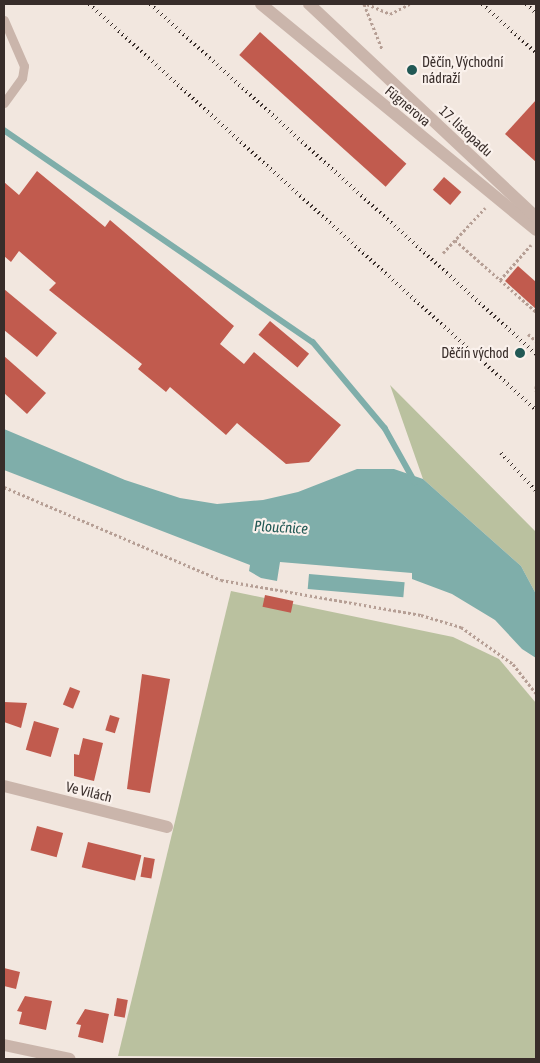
<!DOCTYPE html>
<meta charset="utf-8">
<style>
body{margin:0}
#map{position:relative;width:540px;height:1063px;overflow:hidden;background:#f2e7df;font-family:"Asap Condensed",sans-serif}
div>[style]{position:absolute}
.green>*{inset:0;background:#bac19f}
.water>*{inset:0;background:#7faeaa;transform-origin:0 0}
.stream>*{height:5.5px;margin:-2.75px;padding:0 2.75px;transform-origin:2.75px;border-radius:2.75px;background:#7faeaa}
.building>*{inset:0;background:#c15b4e;transform-origin:0 0}
.path>*{height:3px;margin-top:-1.5px;transform-origin:0;background:repeating-linear-gradient(90deg,#b69f95 0 2.5px,transparent 0 5px)}
.service>*{height:9px;margin:-4.5px;padding:0 4.5px;transform-origin:4.5px;border-radius:4.5px;background:#cab5ab}
.minor>*{height:12px;margin:-6px;padding:0 6px;transform-origin:6px;border-radius:6px;background:#cab5ab}
.rail>*{height:4px;margin-top:-2px;transform-origin:0;background:repeating-linear-gradient(90deg,#382d2a 0 1px,transparent 0 5px)}
.dots>*{width:14px;height:14px;translate:-50% -50%;box-sizing:border-box;border:2px solid #faf1ec;border-radius:50%}
span{translate:-50% -50%;white-space:nowrap;text-align:center;line-height:1.15;-webkit-text-stroke:4.5px #faf1ec;paint-order:stroke}
.poi-label{font-size:14px;color:#382d2a}
.left{translate:0 -50%;text-align:left}
.right{translate:-100% -50%;text-align:right}
.street-label{font-size:14px;color:#382d2a}
.water-label{font-size:15px;color:#215854;font-style:italic}
.frame{position:absolute;inset:0;border:5px solid #382d2a;pointer-events:none}
</style>
<div id="map">
<div class="green">
<div style="clip-path:polygon(390px 385px,536px 532px,536px 594px,521px 566px,423px 479px)"></div>
<div style="clip-path:polygon(231px 591px,453px 637px,499px 659px,536px 703px,536px 1059px,118px 1056px)"></div>
</div>
<div class="water">
<div style="clip-path:polygon(4px 429px,125px 480px,180px 498px,217px 504px,263px 500px,298px 492px,357px 469px,394px 469px,423px 479px,521px 566px,536px 594px,536px 658px,522px 649px,495px 620px,452px 594px,412px 579px,412px 573px,280px 562px,277px 581px,261px 578px,249px 571px,250px 565px,4px 470px)"></div>
<div style="left:309px;top:574px;width:96px;height:15px;rotate:5deg"></div>
</div>
<div class="stream">
<div style="left:4px;top:130px;width:375px;rotate:34.5deg"></div>
<div style="left:313px;top:342px;width:112px;rotate:50.1deg"></div>
<div style="left:385px;top:428px;width:62px;rotate:60.9deg"></div>
</div>
<div class="building">
<div style="left:260px;top:32px;width:197px;height:31px;rotate:42deg"></div>
<div style="clip-path:polygon(536px 100px,536px 162px,505px 134px)"></div>
<div style="clip-path:polygon(37px 171px,105px 227px,110px 220px,234px 326px,220px 344px,244px 364px,254px 352px,341px 425px,309px 462px,286px 464px,237px 423px,226px 435px,170px 387px,166px 392px,138px 369px,142px 364px,49px 290px,56px 283px,19px 251px,11px 262px,4px 256px,4px 182px,19px 195px)"></div>
<div style="left:444px;top:177px;width:23px;height:17px;rotate:41deg"></div>
<div style="clip-path:polygon(518px 266px,536px 282px,536px 309px,505px 281px)"></div>
<div style="clip-path:polygon(4px 289px,57px 333px,37px 357px,4px 330px)"></div>
<div style="left:270px;top:321px;width:51px;height:18px;rotate:40deg"></div>
<div style="clip-path:polygon(4px 356px,46px 393px,27px 414px,4px 393px)"></div>
<div style="left:265px;top:595px;width:29px;height:12px;rotate:12deg"></div>
<div style="clip-path:polygon(142px 674px,170px 679px,150px 793px,127px 789px)"></div>
<div style="left:70px;top:687px;width:11px;height:19px;rotate:22deg"></div>
<div style="clip-path:polygon(4px 702px,27px 703px,21px 728px,4px 722px)"></div>
<div style="left:110px;top:715px;width:10px;height:16px;rotate:17deg"></div>
<div style="left:34px;top:721px;width:26px;height:30px;rotate:16deg"></div>
<div style="clip-path:polygon(83px 738px,103px 743px,94px 781px,74px 776px,74px 754px,79px 755px)"></div>
<div style="left:37px;top:826px;width:27px;height:25px;rotate:15deg"></div>
<div style="left:88px;top:842px;width:55px;height:26px;rotate:14deg"></div>
<div style="left:144px;top:857px;width:11px;height:20px;rotate:10deg"></div>
<div style="clip-path:polygon(4px 968px,20px 972px,16px 989px,4px 986px)"></div>
<div style="clip-path:polygon(25px 996px,52px 1001px,46px 1030px,19px 1024px,22px 1012px,17px 1011px)"></div>
<div style="left:117px;top:998px;width:11px;height:18px;rotate:10deg"></div>
<div style="clip-path:polygon(85px 1009px,109px 1014px,103px 1043px,78px 1037px,81px 1025px,76px 1024px)"></div>
</div>
<div class="path">
<div style="left:364px;top:4px;width:48px;rotate:68.2deg"></div>
<div style="left:367px;top:4px;width:25px;rotate:23deg"></div>
<div style="left:390px;top:14px;width:22px;rotate:-27deg"></div>
<div style="left:455px;top:240px;width:108px;rotate:41.6deg"></div>
<div style="left:443px;top:253px;width:62px;rotate:-47deg"></div>
<div style="left:500px;top:280px;width:47px;rotate:-48.5deg"></div>
<div style="left:528px;top:334px;width:11px;rotate:41deg"></div>
<div style="left:536px;top:386px;width:5px;rotate:90deg"></div>
<div style="left:4px;top:487px;width:236px;rotate:23.2deg"></div>
<div style="left:221px;top:580px;width:203px;rotate:9.9deg"></div>
<div style="left:421px;top:615px;width:42px;rotate:16.7deg"></div>
<div style="left:461px;top:627px;width:64px;rotate:35.4deg"></div>
<div style="left:513px;top:664px;width:37px;rotate:52deg"></div>
</div>
<div class="service">
<div style="left:4px;top:20px;width:50px;rotate:66.5deg"></div>
<div style="left:24px;top:66px;width:12px;rotate:99deg"></div>
<div style="left:22px;top:78px;width:31px;rotate:126deg"></div>
</div>
<div class="minor">
<div style="left:261px;top:4px;width:356px;rotate:39.4deg"></div>
<div style="left:309px;top:4px;width:311px;rotate:43.2deg"></div>
<div style="left:4px;top:786px;width:168px;rotate:14.1deg"></div>
<div style="left:4px;top:1045px;width:67px;rotate:12deg"></div>
</div>
<div class="rail">
<div style="left:89px;top:4px;width:604px;rotate:42.25deg"></div>
<div style="left:150px;top:4px;width:521px;rotate:42.2deg"></div>
<div style="left:482px;top:4px;width:73px;rotate:42.2deg"></div>
<div style="left:526px;top:4px;width:13px;rotate:42deg"></div>
<div style="left:501px;top:453px;width:52px;rotate:47.4deg"></div>
</div>
<div class="dots">
<div style="left:412px;top:70px;background:#215854"></div>
<div style="left:520px;top:353px;background:#215854"></div>
</div>
<div class="poi-label">
<span class="left" style="left:422px;top:70px">Děčín, Východní<br>nádraží</span>
<span class="right" style="left:509px;top:353px">Děčín východ</span>
</div>
<div class="street-label">
<span style="left:408px;top:106px;rotate:40deg">Fügnerova</span>
<span style="left:466px;top:131px;rotate:43deg">17. listopadu</span>
<span style="left:89px;top:792px;rotate:14deg">Ve Vilách</span>
</div>
<div class="water-label">
<span style="left:281px;top:527px;rotate:3deg">Ploučnice</span>
</div>
<div class="frame"></div>
</div>
